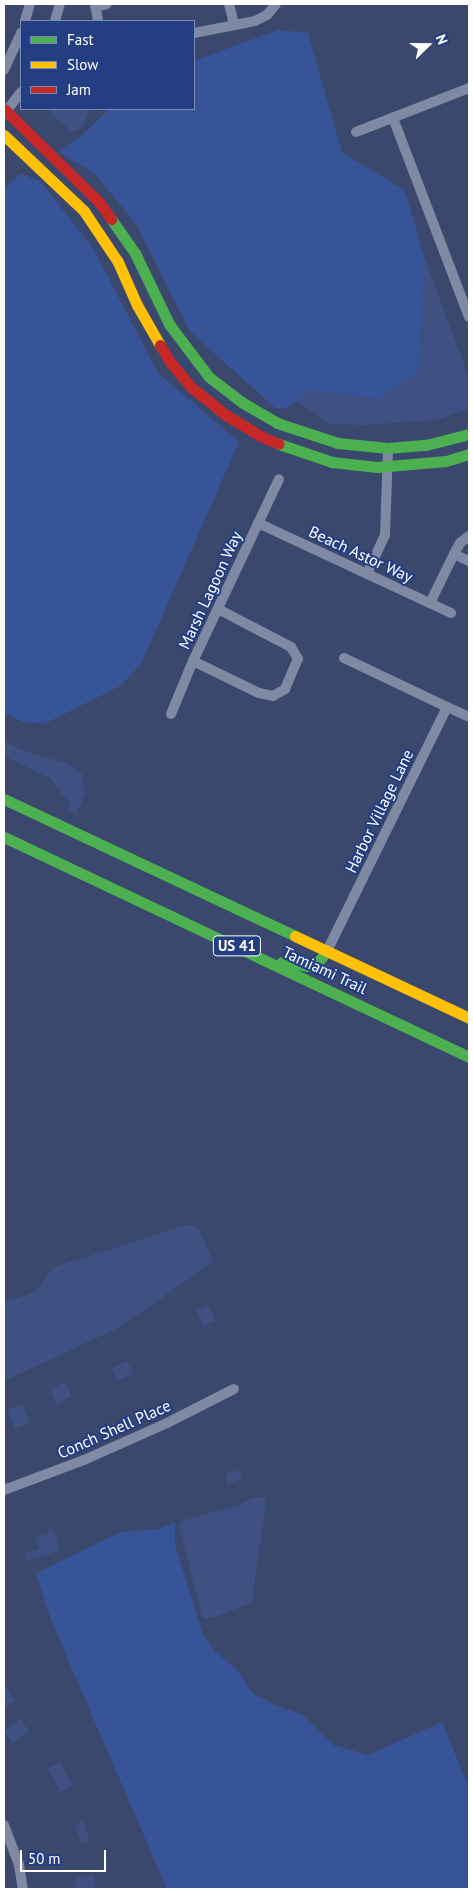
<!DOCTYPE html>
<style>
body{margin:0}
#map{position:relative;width:473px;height:1893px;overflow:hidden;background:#3a486d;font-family:"PT Sans",sans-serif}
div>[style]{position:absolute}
.green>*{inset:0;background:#385499}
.water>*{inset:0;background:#3f5083;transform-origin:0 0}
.street>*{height:10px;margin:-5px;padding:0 5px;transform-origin:5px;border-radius:5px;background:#8089a3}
.fast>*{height:11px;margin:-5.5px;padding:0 5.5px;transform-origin:5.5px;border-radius:5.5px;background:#4caf50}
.slow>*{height:11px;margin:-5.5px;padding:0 5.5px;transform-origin:5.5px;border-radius:5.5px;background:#ffc107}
.jam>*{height:11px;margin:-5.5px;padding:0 5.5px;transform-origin:5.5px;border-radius:5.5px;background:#c62828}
span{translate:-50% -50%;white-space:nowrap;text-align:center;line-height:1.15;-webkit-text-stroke:4px #243e83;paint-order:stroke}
.shield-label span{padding:1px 4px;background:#243e83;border:1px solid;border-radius:4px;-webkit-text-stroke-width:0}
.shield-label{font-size:15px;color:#fff;font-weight:700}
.street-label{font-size:16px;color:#fff}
.frame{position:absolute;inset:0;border:5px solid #fff;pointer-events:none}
.legend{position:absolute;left:20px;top:20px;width:175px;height:90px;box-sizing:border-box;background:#243e83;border:1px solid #7c8bb5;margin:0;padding:6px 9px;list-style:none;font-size:15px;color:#fff}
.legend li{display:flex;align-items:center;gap:10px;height:25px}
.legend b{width:25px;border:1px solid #7c8bb5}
.north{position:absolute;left:403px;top:20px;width:50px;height:50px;-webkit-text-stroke:4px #243e83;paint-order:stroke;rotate:68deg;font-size:14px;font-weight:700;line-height:20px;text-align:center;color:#fff}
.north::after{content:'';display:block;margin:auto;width:18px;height:22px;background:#fff;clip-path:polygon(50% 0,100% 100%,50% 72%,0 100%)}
.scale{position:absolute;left:20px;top:1850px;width:86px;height:22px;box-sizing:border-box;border:2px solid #fff;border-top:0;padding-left:6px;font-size:15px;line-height:18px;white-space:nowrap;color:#fff;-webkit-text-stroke:4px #243e83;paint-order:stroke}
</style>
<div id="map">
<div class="green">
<div style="clip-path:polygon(278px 30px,308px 33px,342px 152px,405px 191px,424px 256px,419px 372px,378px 399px,308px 390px,297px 401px,286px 408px,275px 408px,190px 331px,136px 224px,95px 174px,59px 152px,79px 138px,109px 109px,194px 109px,194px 61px)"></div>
<div style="clip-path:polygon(21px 174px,40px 181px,93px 248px,158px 373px,239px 442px,141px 664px,120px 686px,44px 724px,23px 722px,4px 713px,4px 188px)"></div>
<div style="clip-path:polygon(175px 1523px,175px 1545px,203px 1635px,214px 1650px,238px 1671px,251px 1692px,279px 1707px,301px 1714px,333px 1745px,368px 1755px,442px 1722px,469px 1788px,469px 1889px,167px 1889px,51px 1620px,36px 1573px,121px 1532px,159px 1529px)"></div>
</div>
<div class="water">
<div style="clip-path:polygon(53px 109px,89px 109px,83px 127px,73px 132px,50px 113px)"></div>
<div style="clip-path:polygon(424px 256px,469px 378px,469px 409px,435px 420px,365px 425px,329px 424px,297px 401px,308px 390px,378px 399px,419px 372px)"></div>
<div style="clip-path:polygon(4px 741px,23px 751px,66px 763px,82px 774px,85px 794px,76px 814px,69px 810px,70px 804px,50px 778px,4px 756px)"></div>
<div style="clip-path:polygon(186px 1225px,194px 1225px,199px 1229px,213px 1262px,118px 1328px,4px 1381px,4px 1302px,29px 1294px,40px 1287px,50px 1271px,55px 1267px)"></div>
<div style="clip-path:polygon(208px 1305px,216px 1321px,203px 1325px,197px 1310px)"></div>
<div style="left:127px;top:1361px;width:14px;height:17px;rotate:65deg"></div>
<div style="clip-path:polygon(66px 1382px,71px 1396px,57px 1405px,50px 1389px)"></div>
<div style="left:23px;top:1404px;width:20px;height:16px;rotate:70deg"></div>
<div style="clip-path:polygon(238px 1470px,243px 1478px,227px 1484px,226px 1474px)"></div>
<div style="clip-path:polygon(255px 1497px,265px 1497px,266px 1505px,255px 1577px,253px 1602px,215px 1617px,203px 1619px,179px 1527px,182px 1521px,241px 1504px)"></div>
<div style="clip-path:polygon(53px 1529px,60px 1550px,27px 1561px,24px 1554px,39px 1548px,35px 1536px,49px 1533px,48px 1531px)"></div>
<div style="clip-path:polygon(4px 1682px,15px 1701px,4px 1708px)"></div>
<div style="left:20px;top:1719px;width:15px;height:20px;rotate:53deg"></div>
<div style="left:60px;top:1762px;width:26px;height:14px;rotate:61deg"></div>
<div style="left:83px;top:1821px;width:21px;height:9px;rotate:71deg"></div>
<div style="left:94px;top:1876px;width:13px;height:19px;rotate:86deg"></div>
</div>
<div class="street">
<div style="left:95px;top:4px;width:17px;rotate:80deg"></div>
<div style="left:229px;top:4px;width:21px;rotate:76deg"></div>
<div style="left:95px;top:7px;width:12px;rotate:-14deg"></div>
<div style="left:25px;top:21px;width:18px;rotate:-74deg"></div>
<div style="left:55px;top:21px;width:18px;rotate:-74deg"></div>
<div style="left:194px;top:33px;width:62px;rotate:-11.1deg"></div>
<div style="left:255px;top:21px;width:13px;rotate:-27deg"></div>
<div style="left:267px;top:15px;width:14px;rotate:-51deg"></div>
<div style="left:4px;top:70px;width:41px;rotate:-65.3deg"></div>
<div style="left:4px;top:114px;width:28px;rotate:-52deg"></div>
<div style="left:393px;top:118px;width:213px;rotate:69.1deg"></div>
<div style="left:356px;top:132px;width:121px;rotate:-21.3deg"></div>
<div style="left:258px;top:523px;width:213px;rotate:25deg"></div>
<div style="left:454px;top:554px;width:17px;rotate:25deg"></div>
<div style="left:367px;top:574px;width:43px;rotate:-65.2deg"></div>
<div style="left:385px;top:535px;width:87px;rotate:-88deg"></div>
<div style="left:430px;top:603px;width:55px;rotate:-63.9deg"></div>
<div style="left:454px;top:554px;width:13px;rotate:-61deg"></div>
<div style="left:460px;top:543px;width:11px;rotate:-38deg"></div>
<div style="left:344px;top:658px;width:114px;rotate:25.4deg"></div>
<div style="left:193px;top:661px;width:73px;rotate:25.9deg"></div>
<div style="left:259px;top:693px;width:14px;rotate:12deg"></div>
<div style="left:273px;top:696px;width:14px;rotate:-30deg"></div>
<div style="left:285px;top:689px;width:33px;rotate:-67deg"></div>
<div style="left:298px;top:659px;width:14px;rotate:-120deg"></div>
<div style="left:291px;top:647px;width:82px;rotate:-152.5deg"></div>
<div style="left:171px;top:714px;width:57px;rotate:-67.5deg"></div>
<div style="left:193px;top:661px;width:201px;rotate:-64.7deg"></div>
<div style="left:327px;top:951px;width:272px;rotate:-63.8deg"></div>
<div style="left:447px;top:707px;width:24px;rotate:24deg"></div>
<div style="left:4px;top:1490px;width:85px;rotate:-20.6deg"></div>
<div style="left:84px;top:1460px;width:91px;rotate:-24deg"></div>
<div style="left:167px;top:1423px;width:75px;rotate:-26.9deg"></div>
<div style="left:4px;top:1825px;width:43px;rotate:69.4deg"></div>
<div style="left:19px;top:1865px;width:24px;rotate:81deg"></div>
</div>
<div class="fast">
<div style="left:111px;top:219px;width:42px;rotate:54.8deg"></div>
<div style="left:135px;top:253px;width:79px;rotate:64.4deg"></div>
<div style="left:169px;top:324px;width:66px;rotate:53deg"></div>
<div style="left:209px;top:377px;width:43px;rotate:37.4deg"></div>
<div style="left:243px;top:403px;width:39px;rotate:30deg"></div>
<div style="left:277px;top:423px;width:64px;rotate:18.2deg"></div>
<div style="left:338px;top:443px;width:50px;rotate:5.7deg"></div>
<div style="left:388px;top:448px;width:38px;rotate:-5deg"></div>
<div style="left:426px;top:445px;width:44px;rotate:-14.3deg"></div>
<div style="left:279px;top:444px;width:56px;rotate:18.8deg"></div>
<div style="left:332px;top:462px;width:45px;rotate:6.3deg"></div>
<div style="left:377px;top:467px;width:69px;rotate:-5deg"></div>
<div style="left:446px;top:461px;width:24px;rotate:-17deg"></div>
<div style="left:4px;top:799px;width:322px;rotate:25.2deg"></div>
<div style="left:4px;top:837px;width:514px;rotate:25.32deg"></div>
<div style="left:282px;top:962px;width:26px;rotate:9deg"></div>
<div style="left:308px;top:966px;width:11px;rotate:-22deg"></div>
<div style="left:318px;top:962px;width:14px;rotate:-51deg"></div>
</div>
<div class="slow">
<div style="left:4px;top:135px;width:110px;rotate:43.5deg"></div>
<div style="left:84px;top:211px;width:61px;rotate:56.3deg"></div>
<div style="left:118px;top:262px;width:47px;rotate:66.2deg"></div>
<div style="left:137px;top:305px;width:46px;rotate:60.1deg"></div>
<div style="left:295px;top:936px;width:192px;rotate:25.2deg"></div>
</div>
<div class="jam">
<div style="left:4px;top:109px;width:133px;rotate:44.4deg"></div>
<div style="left:99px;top:202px;width:21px;rotate:55deg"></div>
<div style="left:160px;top:345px;width:21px;rotate:59deg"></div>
<div style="left:171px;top:363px;width:31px;rotate:50deg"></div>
<div style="left:191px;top:387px;width:45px;rotate:38.7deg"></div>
<div style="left:226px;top:415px;width:42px;rotate:31.4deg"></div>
<div style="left:262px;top:437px;width:18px;rotate:22deg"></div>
</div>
<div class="shield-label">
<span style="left:237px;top:946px">US 41</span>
</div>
<div class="street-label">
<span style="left:361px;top:554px;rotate:25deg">Beach Astor Way</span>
<span style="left:210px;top:590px;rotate:-65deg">Marsh Lagoon Way</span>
<span style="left:379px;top:811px;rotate:-64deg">Harbor Village Lane</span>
<span style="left:325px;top:970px;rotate:25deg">Tamiami Trail</span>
<span style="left:114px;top:1429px;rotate:-24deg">Conch Shell Place</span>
</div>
<div class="frame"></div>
<ul class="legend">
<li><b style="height:6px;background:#4caf50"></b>Fast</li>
<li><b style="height:6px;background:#ffc107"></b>Slow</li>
<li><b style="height:6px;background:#c62828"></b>Jam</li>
</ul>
<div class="north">N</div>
<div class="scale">50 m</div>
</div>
